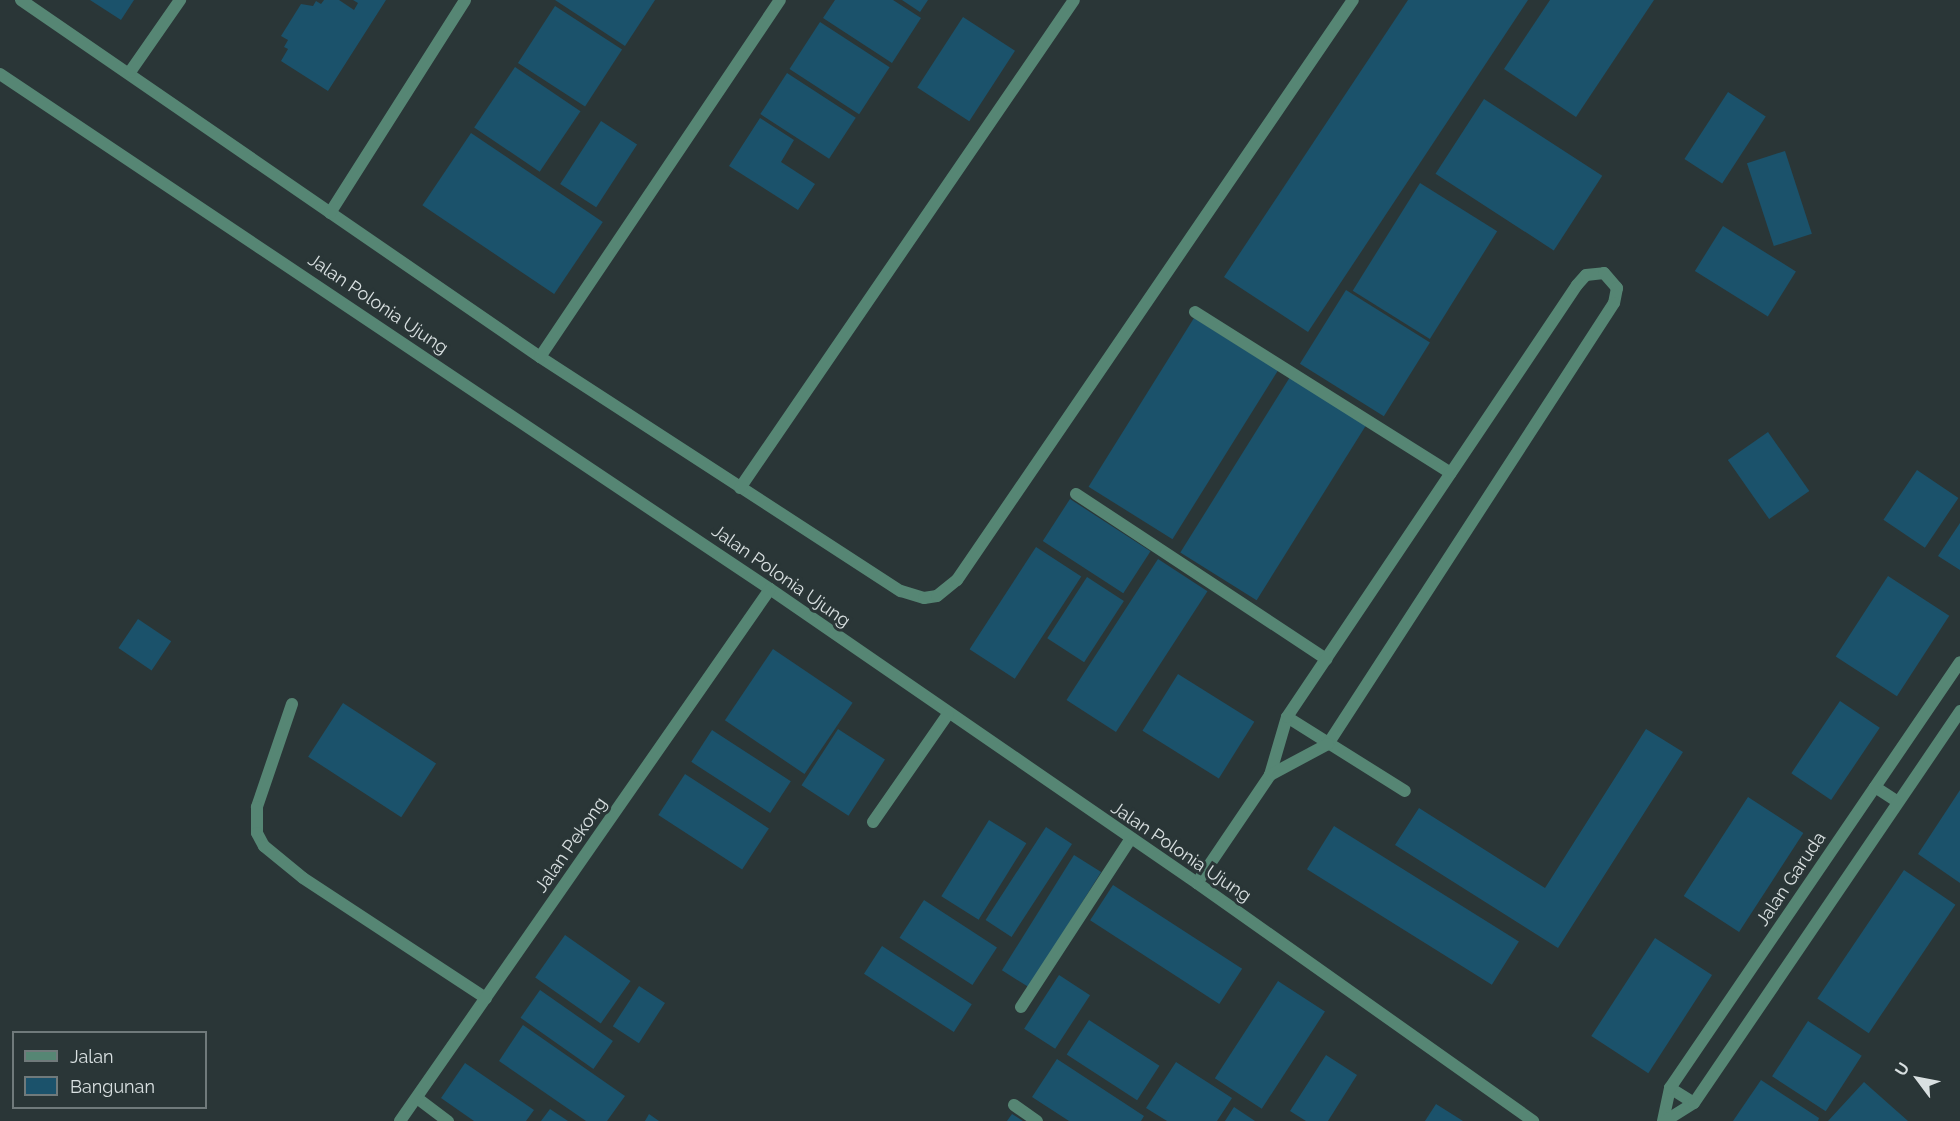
<!DOCTYPE html>
<style>
body{margin:0}
#map{position:relative;width:1960px;height:1121px;overflow:hidden;background:#2a3637;font-family:Raleway,sans-serif}
div>[style]{position:absolute}
.building>*{inset:0;background:#1b526b;transform-origin:0 0}
.service>*{height:12px;margin:-6px;padding:0 6px;transform-origin:6px;border-radius:6px;background:#568674}
.minor>*{height:12px;margin:-6px;padding:0 6px;transform-origin:6px;border-radius:6px;background:#568674}
span{translate:-50% -50%;white-space:nowrap;text-align:center;line-height:1.15;-webkit-text-stroke:6px #2a3637;paint-order:stroke}
.street-label{font-size:18px;color:#d9e0e1}
.legend{position:absolute;left:12px;top:1031px;width:195px;height:78px;box-sizing:border-box;background:#2a3637;border:2px solid #707a7b;margin:0;padding:8px 10px;list-style:none;font-size:18px;color:#d9e0e1}
.legend li{display:flex;align-items:center;gap:12px;height:30px}
.legend b{width:30px;border:2px solid #707a7b}
.north{position:absolute;left:1888px;top:1049px;width:60px;height:60px;-webkit-text-stroke:4px #2a3637;paint-order:stroke;rotate:302deg;font-size:16px;font-weight:700;line-height:24px;text-align:center;color:#d9e0e1}
.north::after{content:'';display:block;margin:auto;width:21px;height:27px;background:#d9e0e1;clip-path:polygon(50% 0,100% 100%,50% 72%,0 100%)}
</style>
<div id="map">
<div class="building">
<div style="clip-path:polygon(90px 0,134px 0,121px 20px)"></div>
<div style="clip-path:polygon(324px 0,339px 0,354px 10px,358px 3px,353px 0,386px 0,328px 91px,281px 61px,288px 49px,284px 47px,288px 40px,281px 36px,301px 4px,313px 6px,316px 1px,321px 4px)"></div>
<div style="clip-path:polygon(555px 0,655px 0,625px 46px)"></div>
<div style="clip-path:polygon(835px 0,893px 0,921px 18px,892px 63px,823px 18px)"></div>
<div style="clip-path:polygon(902px 0,928px 0,920px 12px)"></div>
<div style="clip-path:polygon(1408px 0,1528px 0,1308px 332px,1224px 277px)"></div>
<div style="clip-path:polygon(1550px 0,1654px 0,1576px 117px,1504px 69px)"></div>
<div style="left:555px;top:6px;width:80px;height:68px;rotate:33deg"></div>
<div style="left:963px;top:17px;width:62px;height:84px;rotate:33deg"></div>
<div style="left:820px;top:22px;width:83px;height:56px;rotate:33deg"></div>
<div style="left:515px;top:67px;width:79px;height:73px;rotate:34deg"></div>
<div style="left:787px;top:73px;width:82px;height:49px;rotate:33deg"></div>
<div style="left:1728px;top:92px;width:45px;height:80px;rotate:33deg"></div>
<div style="left:1484px;top:99px;width:141px;height:89px;rotate:33deg"></div>
<div style="clip-path:polygon(760px 118px,794px 140px,781px 162px,815px 184px,798px 210px,729px 166px)"></div>
<div style="left:601px;top:121px;width:43px;height:75px;rotate:33deg"></div>
<div style="left:471px;top:133px;width:159px;height:87px;rotate:34deg"></div>
<div style="left:1785px;top:151px;width:87px;height:40px;rotate:72deg"></div>
<div style="left:1420px;top:183px;width:91px;height:127px;rotate:32deg"></div>
<div style="left:1723px;top:226px;width:86px;height:53px;rotate:32deg"></div>
<div style="left:1346px;top:290px;width:99px;height:87px;rotate:32deg"></div>
<div style="left:1194px;top:318px;width:99px;height:199px;rotate:32deg"></div>
<div style="left:1290px;top:377px;width:90px;height:207px;rotate:32deg"></div>
<div style="left:1768px;top:432px;width:72px;height:49px;rotate:55deg"></div>
<div style="left:1917px;top:470px;width:50px;height:60px;rotate:34deg"></div>
<div style="left:1070px;top:499px;width:96px;height:50px;rotate:33deg"></div>
<div style="clip-path:polygon(1960px 523px,1960px 570px,1938px 556px)"></div>
<div style="left:1036px;top:547px;width:54px;height:122px;rotate:33deg"></div>
<div style="left:1158px;top:559px;width:59px;height:168px;rotate:33deg"></div>
<div style="left:1888px;top:576px;width:73px;height:96px;rotate:33deg"></div>
<div style="left:1087px;top:577px;width:44px;height:73px;rotate:33deg"></div>
<div style="left:138px;top:619px;width:40px;height:35px;rotate:34deg"></div>
<div style="left:773px;top:649px;width:96px;height:86px;rotate:34deg"></div>
<div style="left:1178px;top:674px;width:90px;height:67px;rotate:32deg"></div>
<div style="left:1840px;top:701px;width:48px;height:87px;rotate:34deg"></div>
<div style="left:343px;top:703px;width:111px;height:64px;rotate:33deg"></div>
<div style="left:838px;top:729px;width:56px;height:67px;rotate:33deg"></div>
<div style="clip-path:polygon(1646px 729px,1683px 752px,1558px 948px,1395px 845px,1419px 808px,1545px 888px)"></div>
<div style="left:712px;top:730px;width:94px;height:38px;rotate:33deg"></div>
<div style="left:685px;top:774px;width:100px;height:49px;rotate:33deg"></div>
<div style="clip-path:polygon(1960px 790px,1960px 883px,1918px 854px)"></div>
<div style="left:1748px;top:797px;width:66px;height:118px;rotate:33deg"></div>
<div style="left:989px;top:820px;width:44px;height:90px;rotate:32deg"></div>
<div style="left:1334px;top:826px;width:218px;height:51px;rotate:32deg"></div>
<div style="left:1046px;top:827px;width:31px;height:111px;rotate:33deg"></div>
<div style="left:1074px;top:855px;width:32px;height:136px;rotate:32deg"></div>
<div style="left:1904px;top:870px;width:62px;height:155px;rotate:34deg"></div>
<div style="left:1113px;top:885px;width:154px;height:42px;rotate:33deg"></div>
<div style="left:924px;top:900px;width:87px;height:45px;rotate:33deg"></div>
<div style="left:565px;top:935px;width:80px;height:52px;rotate:35deg"></div>
<div style="left:1655px;top:938px;width:68px;height:117px;rotate:33deg"></div>
<div style="left:882px;top:946px;width:107px;height:33px;rotate:33deg"></div>
<div style="left:1059px;top:975px;width:37px;height:64px;rotate:33deg"></div>
<div style="left:1278px;top:981px;width:56px;height:116px;rotate:33deg"></div>
<div style="left:639px;top:986px;width:31px;height:48px;rotate:33deg"></div>
<div style="left:540px;top:990px;width:89px;height:34px;rotate:35deg"></div>
<div style="left:1089px;top:1020px;width:84px;height:41px;rotate:33deg"></div>
<div style="left:1808px;top:1021px;width:64px;height:66px;rotate:33deg"></div>
<div style="clip-path:polygon(523px 1025px,625px 1096px,607px 1121px,586px 1121px,499px 1061px)"></div>
<div style="clip-path:polygon(1326px 1055px,1357px 1075px,1328px 1121px,1306px 1121px,1290px 1111px)"></div>
<div style="clip-path:polygon(1057px 1059px,1144px 1116px,1141px 1121px,1069px 1121px,1032px 1097px)"></div>
<div style="clip-path:polygon(1176px 1062px,1232px 1098px,1217px 1121px,1167px 1121px,1146px 1108px)"></div>
<div style="clip-path:polygon(465px 1063px,534px 1110px,526px 1121px,474px 1121px,441px 1098px)"></div>
<div style="clip-path:polygon(1761px 1080px,1819px 1118px,1818px 1121px,1733px 1121px)"></div>
<div style="clip-path:polygon(1864px 1082px,1908px 1121px,1828px 1121px)"></div>
<div style="clip-path:polygon(1436px 1104px,1463px 1121px,1425px 1121px)"></div>
<div style="clip-path:polygon(1234px 1107px,1255px 1121px,1225px 1121px)"></div>
<div style="clip-path:polygon(550px 1109px,568px 1121px,541px 1121px)"></div>
<div style="clip-path:polygon(649px 1114px,659px 1121px,645px 1121px)"></div>
<div style="clip-path:polygon(1012px 1114px,1023px 1121px,1007px 1121px)"></div>
</div>
<div class="service">
<div style="left:1195px;top:312px;width:302px;rotate:32.2deg"></div>
<div style="left:1076px;top:494px;width:300px;rotate:33.4deg"></div>
<div style="left:292px;top:704px;width:109px;rotate:108.8deg"></div>
<div style="left:257px;top:807px;width:26px;rotate:90deg"></div>
<div style="left:257px;top:833px;width:15px;rotate:62deg"></div>
<div style="left:264px;top:846px;width:50px;rotate:39.4deg"></div>
<div style="left:303px;top:878px;width:219px;rotate:33.3deg"></div>
<div style="left:1287px;top:717px;width:139px;rotate:32.1deg"></div>
<div style="left:1197px;top:883px;width:130px;rotate:-55.9deg"></div>
<div style="left:1270px;top:775px;width:60px;rotate:-73.7deg"></div>
<div style="left:1287px;top:717px;width:520px;rotate:-56.13deg"></div>
<div style="left:1577px;top:285px;width:13px;rotate:-48deg"></div>
<div style="left:1586px;top:275px;width:18px;rotate:-6deg"></div>
<div style="left:1604px;top:273px;width:20px;rotate:49deg"></div>
<div style="left:1617px;top:288px;width:15px;rotate:101deg"></div>
<div style="left:1614px;top:303px;width:526px;rotate:122.96deg"></div>
<div style="left:1328px;top:744px;width:66px;rotate:151.9deg"></div>
<div style="left:1021px;top:1007px;width:199px;rotate:-56.9deg"></div>
<div style="left:417px;top:1098px;width:39px;rotate:37deg"></div>
</div>
<div class="minor">
<div style="left:21px;top:0;width:630px;rotate:34.52deg"></div>
<div style="left:540px;top:357px;width:430px;rotate:33deg"></div>
<div style="left:901px;top:591px;width:24px;rotate:17deg"></div>
<div style="left:924px;top:598px;width:13px;rotate:-9deg"></div>
<div style="left:937px;top:596px;width:26px;rotate:-39deg"></div>
<div style="left:957px;top:580px;width:702px;rotate:-55.68deg"></div>
<div style="left:130px;top:72px;width:88px;rotate:-55.2deg"></div>
<div style="left:0;top:74px;width:926px;rotate:33.78deg"></div>
<div style="left:770px;top:589px;width:518px;rotate:34.55deg"></div>
<div style="left:1197px;top:883px;width:412px;rotate:35.3deg"></div>
<div style="left:330px;top:213px;width:252px;rotate:-57.6deg"></div>
<div style="left:540px;top:357px;width:430px;rotate:-56.1deg"></div>
<div style="left:740px;top:488px;width:591px;rotate:-55.61deg"></div>
<div style="left:1875px;top:787px;width:27px;rotate:33deg"></div>
<div style="left:873px;top:822px;width:131px;rotate:-55.2deg"></div>
<div style="left:1670px;top:1088px;width:28px;rotate:32deg"></div>
<div style="left:1014px;top:1105px;width:28px;rotate:35deg"></div>
<div style="left:400px;top:1121px;width:648px;rotate:-55.18deg"></div>
<div style="left:1663px;top:1121px;width:34px;rotate:-78deg"></div>
<div style="left:1670px;top:1088px;width:515px;rotate:-55.75deg"></div>
<div style="left:1665px;top:1121px;width:34px;rotate:-32deg"></div>
<div style="left:1694px;top:1103px;width:474px;rotate:-55.8deg"></div>
</div>
<div class="street-label">
<span style="left:378px;top:304px;rotate:34deg">Jalan Polonia Ujung</span>
<span style="left:781px;top:576px;rotate:35deg">Jalan Polonia Ujung</span>
<span style="left:571px;top:845px;rotate:-55deg">Jalan Pekong</span>
<span style="left:1181px;top:852px;rotate:34deg">Jalan Polonia Ujung</span>
<span style="left:1791px;top:879px;rotate:-56deg">Jalan Garuda</span>
</div>
<ul class="legend">
<li><b style="height:8px;background:#568674"></b>Jalan</li>
<li><b style="height:16px;background:#1b526b"></b>Bangunan</li>
</ul>
<div class="north">U</div>
</div>
